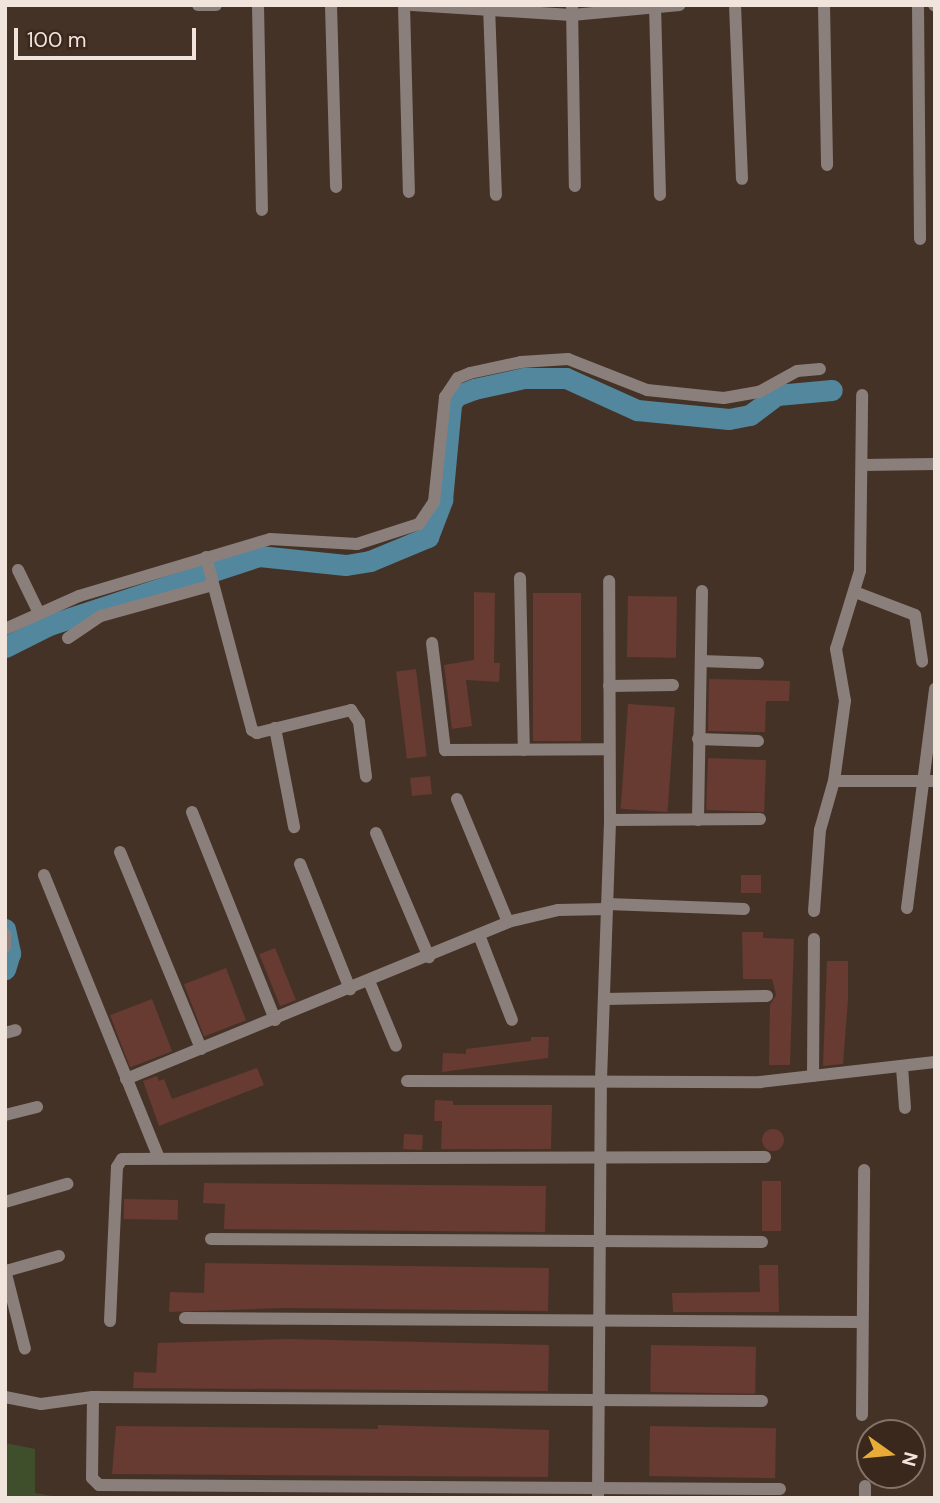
<!DOCTYPE html>
<style>
body{margin:0}
#map{position:relative;width:940px;height:1503px;overflow:hidden;background:#453227;font-family:"DM Sans",sans-serif}
div>[style]{position:absolute}
.green>*{inset:0;background:#404f2b}
.river>*{height:21px;margin:-10.5px;padding:0 10.5px;transform-origin:10.5px;border-radius:10.5px;background:#53879e}
.building>*{inset:0;background:#673a32;transform-origin:0 0}
.round{border-radius:50%}
.minor>*{height:12px;margin:-6px;padding:0 6px;transform-origin:6px;border-radius:6px;background:#8b7f7c}
span{translate:-50% -50%;white-space:nowrap;text-align:center;line-height:1.15;-webkit-text-stroke:5px #3a281d;paint-order:stroke}
.frame{position:absolute;inset:0;border:7px solid #f1e4dd;pointer-events:none}
.north{position:absolute;left:856px;top:1419px;width:70px;height:70px;box-sizing:border-box;background:#3a281d;border:2px solid #83736a;border-radius:50%;rotate:105deg;font-size:19px;font-weight:700;line-height:28px;text-align:center;color:#f1e4dd}
.north::after{content:'';display:block;margin:auto;width:24px;height:32px;background:#e9ab38;clip-path:polygon(50% 0,100% 100%,50% 72%,0 100%)}
.scale{position:absolute;left:14px;top:28px;width:182px;height:32px;box-sizing:border-box;border:4px solid #f1e4dd;border-top:0;padding-left:9px;font-size:21px;line-height:24px;white-space:nowrap;color:#f1e4dd;-webkit-text-stroke:5px #3a281d;paint-order:stroke}
</style>
<div id="map">
<div class="green">
<div style="clip-path:polygon(5px 1443px,35px 1449px,35px 1493px,63px 1498px,5px 1498px)"></div>
</div>
<div class="river">
<div style="left:5px;top:647px;width:49px;rotate:-26.6deg"></div>
<div style="left:49px;top:625px;width:221px;rotate:-18.2deg"></div>
<div style="left:259px;top:556px;width:87px;rotate:5.9deg"></div>
<div style="left:346px;top:565px;width:24px;rotate:-9deg"></div>
<div style="left:370px;top:561px;width:63px;rotate:-22.5deg"></div>
<div style="left:428px;top:537px;width:40px;rotate:-69deg"></div>
<div style="left:442px;top:500px;width:96px;rotate:-84.6deg"></div>
<div style="left:451px;top:404px;width:9px;rotate:-58deg"></div>
<div style="left:456px;top:396px;width:19px;rotate:-21deg"></div>
<div style="left:474px;top:389px;width:51px;rotate:-12.4deg"></div>
<div style="left:524px;top:378px;width:42px"></div>
<div style="left:566px;top:378px;width:78px;rotate:24.3deg"></div>
<div style="left:637px;top:410px;width:92px;rotate:5.6deg"></div>
<div style="left:729px;top:419px;width:21px;rotate:-11deg"></div>
<div style="left:750px;top:415px;width:34px;rotate:-37deg"></div>
<div style="left:777px;top:395px;width:55px;rotate:-5.2deg"></div>
<div style="left:5px;top:929px;width:25px;rotate:78deg"></div>
<div style="left:10px;top:953px;width:17px;rotate:107deg"></div>
</div>
<div class="building">
<div style="clip-path:polygon(474px 592px,495px 593px,494px 663px,500px 663px,499px 682px,466px 680px,472px 726px,452px 729px,444px 665px,474px 660px)"></div>
<div style="left:533px;top:593px;width:48px;height:148px"></div>
<div style="left:628px;top:596px;width:49px;height:61px;rotate:1deg"></div>
<div style="left:416px;top:669px;width:88px;height:20px;rotate:83deg"></div>
<div style="clip-path:polygon(709px 679px,790px 681px,789px 701px,766px 701px,765px 732px,708px 731px)"></div>
<div style="left:628px;top:704px;width:47px;height:105px;rotate:4deg"></div>
<div style="left:708px;top:758px;width:58px;height:52px;rotate:2deg"></div>
<div style="left:430px;top:776px;width:18px;height:20px;rotate:84deg"></div>
<div style="left:741px;top:875px;width:20px;height:18px"></div>
<div style="clip-path:polygon(742px 932px,763px 932px,763px 938px,794px 939px,790px 1065px,769px 1065px,770px 1005px,776px 995px,772px 979px,743px 979px)"></div>
<div style="left:275px;top:948px;width:56px;height:17px;rotate:68deg"></div>
<div style="clip-path:polygon(827px 961px,848px 961px,848px 999px,843px 1064px,823px 1066px)"></div>
<div style="left:226px;top:968px;width:56px;height:45px;rotate:69deg"></div>
<div style="left:152px;top:999px;width:56px;height:45px;rotate:69deg"></div>
<div style="clip-path:polygon(531px 1037px,549px 1037px,548px 1058px,442px 1072px,443px 1053px,466px 1054px,466px 1049px,531px 1041px)"></div>
<div style="clip-path:polygon(257px 1068px,264px 1085px,159px 1126px,143px 1081px,157px 1076px,159px 1081px,164px 1079px,172px 1099px)"></div>
<div style="clip-path:polygon(435px 1100px,453px 1101px,453px 1105px,552px 1105px,551px 1149px,441px 1149px,442px 1121px,434px 1121px)"></div>
<div class="round" style="left:762px;top:1129px;width:22px;height:22px"></div>
<div style="left:404px;top:1134px;width:19px;height:15px;rotate:3deg"></div>
<div style="left:762px;top:1181px;width:19px;height:50px"></div>
<div style="clip-path:polygon(204px 1183px,546px 1186px,545px 1232px,224px 1229px,225px 1204px,203px 1203px)"></div>
<div style="left:124px;top:1199px;width:54px;height:20px;rotate:1deg"></div>
<div style="clip-path:polygon(205px 1263px,549px 1268px,548px 1311px,286px 1308px,169px 1312px,170px 1292px,204px 1293px)"></div>
<div style="clip-path:polygon(759px 1265px,778px 1265px,779px 1312px,673px 1312px,672px 1293px,760px 1292px)"></div>
<div style="clip-path:polygon(289px 1339px,549px 1345px,548px 1391px,133px 1388px,134px 1372px,156px 1373px,158px 1343px)"></div>
<div style="left:651px;top:1345px;width:105px;height:47px;rotate:1deg"></div>
<div style="clip-path:polygon(378px 1425px,549px 1430px,548px 1477px,112px 1474px,116px 1426px,378px 1429px)"></div>
<div style="left:650px;top:1426px;width:126px;height:50px;rotate:1deg"></div>
</div>
<div class="minor">
<div style="left:198px;top:5px;width:18px"></div>
<div style="left:258px;top:5px;width:205px;rotate:88.9deg"></div>
<div style="left:331px;top:5px;width:182px;rotate:88.4deg"></div>
<div style="left:404px;top:5px;width:187px;rotate:88.5deg"></div>
<div style="left:412px;top:5px;width:160px;rotate:3.6deg"></div>
<div style="left:572px;top:15px;width:108px;rotate:-5.3deg"></div>
<div style="left:572px;top:5px;width:181px;rotate:89.1deg"></div>
<div style="left:655px;top:5px;width:190px;rotate:88.5deg"></div>
<div style="left:735px;top:5px;width:174px;rotate:87.7deg"></div>
<div style="left:824px;top:5px;width:160px;rotate:88.9deg"></div>
<div style="left:918px;top:5px;width:234px;rotate:89.5deg"></div>
<div style="left:934px;top:5px;width:1px;rotate:45deg"></div>
<div style="left:489px;top:6px;width:189px;rotate:87.9deg"></div>
<div style="left:862px;top:465px;width:73px;rotate:-0.8deg"></div>
<div style="left:206px;top:557px;width:179px;rotate:75.1deg"></div>
<div style="left:252px;top:730px;width:6px;rotate:31deg"></div>
<div style="left:257px;top:733px;width:97px;rotate:-13.7deg"></div>
<div style="left:351px;top:710px;width:14px;rotate:56deg"></div>
<div style="left:359px;top:722px;width:55px;rotate:82.7deg"></div>
<div style="left:18px;top:570px;width:48px;rotate:64deg"></div>
<div style="left:520px;top:578px;width:172px;rotate:88.7deg"></div>
<div style="left:855px;top:592px;width:64px;rotate:21deg"></div>
<div style="left:915px;top:615px;width:47px;rotate:81.3deg"></div>
<div style="left:5px;top:629px;width:81px;rotate:-24deg"></div>
<div style="left:79px;top:596px;width:199px;rotate:-16.6deg"></div>
<div style="left:270px;top:539px;width:87px;rotate:3.3deg"></div>
<div style="left:357px;top:544px;width:65px;rotate:-17.9deg"></div>
<div style="left:419px;top:524px;width:27px;rotate:-56deg"></div>
<div style="left:434px;top:502px;width:106px;rotate:-84deg"></div>
<div style="left:445px;top:397px;width:23px;rotate:-56deg"></div>
<div style="left:458px;top:378px;width:13px;rotate:-23deg"></div>
<div style="left:470px;top:373px;width:52px;rotate:-12.2deg"></div>
<div style="left:521px;top:362px;width:47px;rotate:-3.7deg"></div>
<div style="left:568px;top:359px;width:85px;rotate:21.4deg"></div>
<div style="left:647px;top:390px;width:77px;rotate:5.9deg"></div>
<div style="left:724px;top:398px;width:36px;rotate:-10deg"></div>
<div style="left:759px;top:392px;width:43px;rotate:-28.9deg"></div>
<div style="left:797px;top:371px;width:23px;rotate:-5deg"></div>
<div style="left:68px;top:638px;width:40px;rotate:-34deg"></div>
<div style="left:101px;top:616px;width:116px;rotate:-15.5deg"></div>
<div style="left:432px;top:643px;width:108px;rotate:83.1deg"></div>
<div style="left:445px;top:750px;width:164px;rotate:-0.3deg"></div>
<div style="left:701px;top:661px;width:57px;rotate:2deg"></div>
<div style="left:609px;top:686px;width:64px;rotate:-0.9deg"></div>
<div style="left:275px;top:728px;width:101px;rotate:79.1deg"></div>
<div style="left:698px;top:739px;width:60px;rotate:1.9deg"></div>
<div style="left:834px;top:781px;width:101px"></div>
<div style="left:457px;top:799px;width:133px;rotate:67.5deg"></div>
<div style="left:192px;top:812px;width:224px;rotate:68.2deg"></div>
<div style="left:610px;top:820px;width:150px;rotate:-0.4deg"></div>
<div style="left:698px;top:820px;width:229px;rotate:-89deg"></div>
<div style="left:376px;top:833px;width:135px;rotate:66.9deg"></div>
<div style="left:120px;top:852px;width:213px;rotate:67.6deg"></div>
<div style="left:300px;top:864px;width:135px;rotate:68.2deg"></div>
<div style="left:44px;top:875px;width:303px;rotate:67.9deg"></div>
<div style="left:607px;top:904px;width:137px;rotate:2.1deg"></div>
<div style="left:907px;top:908px;width:221px;rotate:-82.7deg"></div>
<div style="left:814px;top:911px;width:81px;rotate:-85.8deg"></div>
<div style="left:820px;top:830px;width:51px;rotate:-74.1deg"></div>
<div style="left:834px;top:781px;width:81px;rotate:-82.2deg"></div>
<div style="left:845px;top:701px;width:53px;rotate:-99.8deg"></div>
<div style="left:836px;top:649px;width:82px;rotate:-72.9deg"></div>
<div style="left:860px;top:571px;width:176px;rotate:-89.3deg"></div>
<div style="left:5px;top:934px;width:13px;rotate:90deg"></div>
<div style="left:479px;top:935px;width:91px;rotate:68.8deg"></div>
<div style="left:369px;top:981px;width:70px;rotate:67.4deg"></div>
<div style="left:605px;top:999px;width:162px;rotate:-1.1deg"></div>
<div style="left:5px;top:1033px;width:11px;rotate:-15deg"></div>
<div style="left:902px;top:1067px;width:41px;rotate:85.8deg"></div>
<div style="left:813px;top:1076px;width:137px;rotate:-89.6deg"></div>
<div style="left:126px;top:1079px;width:413px;rotate:-22.3deg"></div>
<div style="left:508px;top:922px;width:51px;rotate:-13.5deg"></div>
<div style="left:558px;top:910px;width:49px;rotate:-1.2deg"></div>
<div style="left:407px;top:1081px;width:353px;rotate:0.2deg"></div>
<div style="left:760px;top:1082px;width:176px;rotate:-6.5deg"></div>
<div style="left:5px;top:1115px;width:33px;rotate:-14deg"></div>
<div style="left:5px;top:1202px;width:65px;rotate:-16.2deg"></div>
<div style="left:211px;top:1239px;width:551px;rotate:0.31deg"></div>
<div style="left:5px;top:1270px;width:81px;rotate:75.8deg"></div>
<div style="left:6px;top:1271px;width:55px;rotate:-15.8deg"></div>
<div style="left:185px;top:1318px;width:677px;rotate:0.34deg"></div>
<div style="left:110px;top:1321px;width:154px;rotate:-87.4deg"></div>
<div style="left:117px;top:1167px;width:9px;rotate:-58deg"></div>
<div style="left:122px;top:1159px;width:643px;rotate:-0.18deg"></div>
<div style="left:5px;top:1397px;width:37px;rotate:11deg"></div>
<div style="left:41px;top:1404px;width:52px;rotate:-7.7deg"></div>
<div style="left:93px;top:1397px;width:669px;rotate:0.34deg"></div>
<div style="left:93px;top:1397px;width:81px;rotate:90.7deg"></div>
<div style="left:92px;top:1478px;width:10px;rotate:45deg"></div>
<div style="left:99px;top:1485px;width:681px;rotate:0.34deg"></div>
<div style="left:862px;top:1415px;width:245px;rotate:-89.5deg"></div>
<div style="left:598px;top:1498px;width:418px;rotate:-89.6deg"></div>
<div style="left:601px;top:1080px;width:260px;rotate:-88deg"></div>
<div style="left:610px;top:820px;width:239px;rotate:-90.2deg"></div>
<div style="left:865px;top:1498px;width:12px;rotate:-90deg"></div>
</div>
<div class="frame"></div>
<div class="north">N</div>
<div class="scale">100 m</div>
</div>
